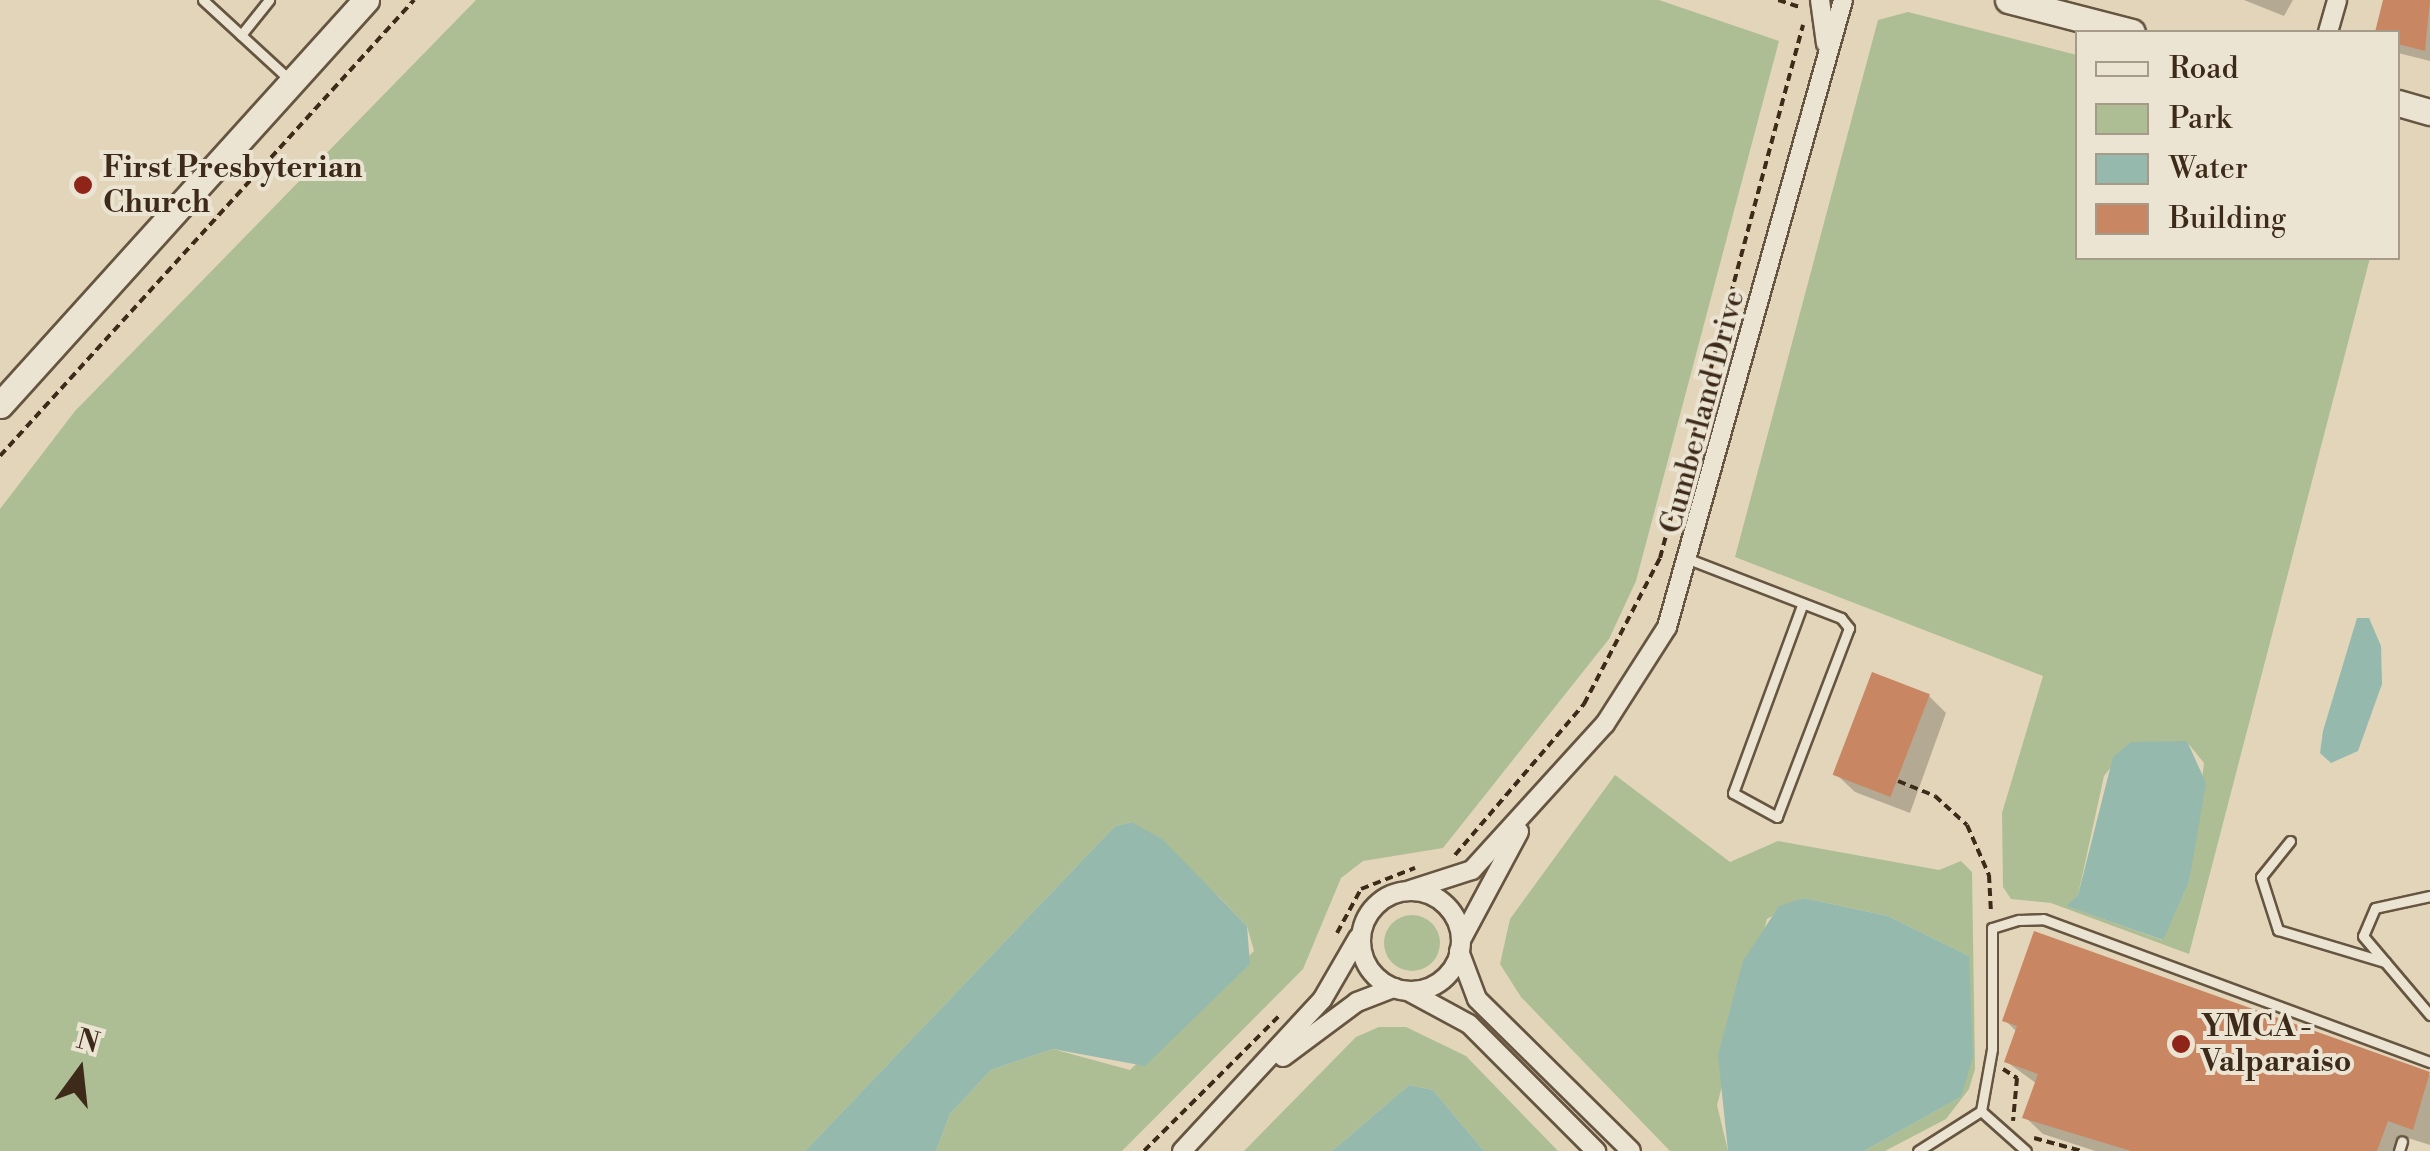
<!DOCTYPE html>
<style>
body{margin:0}
#map{position:relative;width:2430px;height:1151px;overflow:hidden;background:#e2d5ba;font-family:"Libre Bodoni",serif}
div>[style]{position:absolute}
.green>*{inset:0;background:#adbe95}
.round{border-radius:50%}
.water>*{inset:0;background:#95b9ad}
.shadow>*{inset:0;background:#0003}
.building>*{inset:0;background:#c88762;transform-origin:0 0}
.path>*{height:4px;margin-top:-2px;transform-origin:0;background:repeating-linear-gradient(90deg,#3d2a18 0 8px,transparent 0 13px)}
.roads{filter:drop-shadow(2px 0 #665540) drop-shadow(-2px 0 #665540) drop-shadow(0 2px #665540) drop-shadow(0 -2px #665540)}
.lane>*{height:9px;margin:-4.5px;padding:0 4.5px;transform-origin:4.5px;border-radius:4.5px;background:#ece4d2}
.street>*{height:18px;margin:-9px;padding:0 9px;transform-origin:9px;border-radius:9px;background:#ece4d2}
.street>.ring{margin:-9px;padding:0;box-sizing:content-box;background:none;border:18px solid #ece4d2;border-radius:50%}
.secondary>*{height:25px;margin:-12.5px;padding:0 12.5px;transform-origin:12.5px;border-radius:12.5px;background:#ece4d2}
.dots>*{width:28px;height:28px;translate:-50% -50%;box-sizing:border-box;border:5px solid #ece4d2;border-radius:50%}
span{translate:-50% -50%;white-space:nowrap;text-align:center;line-height:1.15;-webkit-text-stroke:8px #ece4d2;paint-order:stroke}
.poi-label{font-size:30px;color:#3d2a18;font-weight:700}
.left{translate:0 -50%;text-align:left}
.street-label{font-size:30px;color:#3d2a18}
.legend{position:absolute;left:2075px;top:30px;width:325px;height:230px;box-sizing:border-box;background:#ece4d2;border:2px solid #a69a88;margin:0;padding:12px 18px;list-style:none;font-size:30px;color:#3d2a18}
.legend li{display:flex;align-items:center;gap:20px;height:50px}
.legend b{width:50px;border:2px solid #a69a88}
.north{position:absolute;left:30px;top:1021px;width:100px;height:100px;-webkit-text-stroke:8px #ece4d2;paint-order:stroke;rotate:15deg;font-size:28px;font-weight:700;line-height:40px;text-align:center;color:#3d2a18}
.north::after{content:'';display:block;margin:auto;width:35px;height:45px;background:#3d2a18;clip-path:polygon(50% 0,100% 100%,50% 72%,0 100%)}
</style>
<div id="map">
<div class="green">
<div style="clip-path:polygon(476px 0,1659px 0,1779px 41px,1636px 581px,1609px 639px,1443px 848px,1363px 861px,1341px 878px,1303px 969px,1122px 1151px,936px 1151px,950px 1114px,991px 1070px,1053px 1049px,1130px 1070px,1254px 951px,1247px 926px,1219px 897px,1131px 822px,1114px 827px,805px 1151px,0 1151px,0 509px,75px 411px)"></div>
<div style="clip-path:polygon(evenodd,1908px 12px,2077px 55px,2078px 258px,2370px 258px,2189px 954px,2051px 903px,2011px 899px,2003px 887px,2002px 813px,2043px 676px,1735px 557px,1878px 20px,1908px 12px,2131px 742px,2187px 742px,2204px 763px,2189px 882px,2162px 940px,2067px 906px,2078px 895px,2104px 776px,2131px 742px)"></div>
<div style="clip-path:polygon(1615px 775px,1730px 862px,1778px 841px,1939px 870px,1961px 861px,1972px 872px,1975px 1069px,1969px 1089px,1946px 1119px,1885px 1151px,1864px 1151px,1961px 1097px,1969px 956px,1888px 916px,1804px 898px,1767px 919px,1717px 1105px,1728px 1151px,1670px 1151px,1521px 997px,1500px 964px,1510px 919px)"></div>
<div class="round" style="left:1384px;top:915px;width:56px;height:56px"></div>
<div style="clip-path:polygon(1379px 1027px,1406px 1027px,1466px 1056px,1558px 1151px,1484px 1151px,1433px 1090px,1409px 1085px,1332px 1151px,1244px 1151px,1356px 1037px)"></div>
</div>
<div class="water">
<div style="clip-path:polygon(2357px 618px,2369px 618px,2381px 646px,2382px 684px,2358px 751px,2331px 763px,2320px 753px,2323px 731px)"></div>
<div style="clip-path:polygon(2187px 741px,2206px 783px,2189px 882px,2163px 940px,2066px 906px,2078px 895px,2113px 757px,2131px 742px)"></div>
<div style="clip-path:polygon(1131px 822px,1162px 839px,1247px 926px,1250px 964px,1145px 1066px,1053px 1049px,991px 1070px,950px 1114px,936px 1151px,805px 1151px,1114px 827px)"></div>
<div style="clip-path:polygon(1804px 898px,1888px 916px,1969px 956px,1973px 1057px,1961px 1097px,1864px 1151px,1728px 1151px,1718px 1055px,1743px 961px,1779px 906px)"></div>
<div style="clip-path:polygon(1409px 1085px,1433px 1090px,1484px 1151px,1332px 1151px)"></div>
</div>
<div class="shadow">
<div style="clip-path:polygon(2244px 0,2293px 0,2284px 16px)"></div>
<div style="clip-path:polygon(2388px 0,2430px 0,2430px 61px,2398px 53px,2398px 32px,2378px 32px)"></div>
<div style="clip-path:polygon(1929px 696px,1946px 713px,1910px 813px,1855px 792px,1837px 775px)"></div>
<div style="clip-path:polygon(2036px 934px,2430px 1075px,2430px 1145px,2405px 1137px,2400px 1151px,2095px 1151px,2043px 1134px,2025px 1117px,2037px 1084px,2007px 1062px,2017px 1032px,2005px 1020px)"></div>
</div>
<div class="building">
<div style="clip-path:polygon(2383px 0,2430px 0,2425px 51px,2398px 44px,2398px 32px,2375px 32px)"></div>
<div style="left:1872px;top:672px;width:62px;height:110px;rotate:21deg"></div>
<div style="clip-path:polygon(2034px 931px,2430px 1072px,2413px 1130px,2388px 1121px,2377px 1151px,2131px 1151px,2022px 1118px,2038px 1074px,2004px 1062px,2017px 1026px,2002px 1021px)"></div>
</div>
<div class="path">
<div style="left:1778px;top:0;width:25px;rotate:18deg"></div>
<div style="left:0;top:456px;width:616px;rotate:-47.76deg"></div>
<div style="left:1898px;top:781px;width:40px;rotate:22deg"></div>
<div style="left:1935px;top:796px;width:43px;rotate:42.2deg"></div>
<div style="left:1967px;top:825px;width:55px;rotate:66.3deg"></div>
<div style="left:1989px;top:875px;width:38px;rotate:87deg"></div>
<div style="left:1455px;top:855px;width:199px;rotate:-49.5deg"></div>
<div style="left:1584px;top:704px;width:165px;rotate:-62.5deg"></div>
<div style="left:1660px;top:558px;width:552px;rotate:-74.98deg"></div>
<div style="left:1337px;top:933px;width:50px;rotate:-61.4deg"></div>
<div style="left:1361px;top:889px;width:58px;rotate:-21.3deg"></div>
<div style="left:2003px;top:1069px;width:17px;rotate:33deg"></div>
<div style="left:2017px;top:1078px;width:43px;rotate:95.3deg"></div>
<div style="left:2034px;top:1138px;width:50px;rotate:15.2deg"></div>
<div style="left:1144px;top:1151px;width:190px;rotate:-45deg"></div>
</div>
<div class="roads">
<div class="lane">
<div style="left:203px;top:0;width:117px;rotate:42.6deg"></div>
<div style="left:241px;top:35px;width:45px;rotate:-51.3deg"></div>
<div style="left:1691px;top:560px;width:161px;rotate:21.1deg"></div>
<div style="left:1841px;top:618px;width:13px;rotate:51deg"></div>
<div style="left:1849px;top:628px;width:202px;rotate:110.9deg"></div>
<div style="left:1777px;top:817px;width:50px;rotate:-151.4deg"></div>
<div style="left:1733px;top:793px;width:202px;rotate:-69.8deg"></div>
<div style="left:2290px;top:841px;width:46px;rotate:128.9deg"></div>
<div style="left:2261px;top:877px;width:56px;rotate:72.2deg"></div>
<div style="left:2278px;top:930px;width:112px;rotate:16.7deg"></div>
<div style="left:2430px;top:896px;width:56px;rotate:167.7deg"></div>
<div style="left:2375px;top:908px;width:30px;rotate:113deg"></div>
<div style="left:2363px;top:936px;width:104px;rotate:49.7deg"></div>
<div style="left:1981px;top:1111px;width:60px;rotate:41.6deg"></div>
<div style="left:1918px;top:1151px;width:75px;rotate:-32.4deg"></div>
<div style="left:1981px;top:1111px;width:63px;rotate:-79.9deg"></div>
<div style="left:1992px;top:1049px;width:121px;rotate:-90deg"></div>
<div style="left:1992px;top:928px;width:28px;rotate:-17deg"></div>
<div style="left:2019px;top:920px;width:24px;rotate:-2deg"></div>
<div style="left:2043px;top:919px;width:413px;rotate:20.3deg"></div>
<div style="left:2399px;top:1151px;width:10px;rotate:-73deg"></div>
</div>
<div class="street">
<div style="left:1820px;top:0;width:44px;rotate:82.2deg"></div>
<div style="left:2328px;top:32px;width:33px;rotate:-74deg"></div>
<div style="left:1410px;top:890px;width:65px;rotate:-17.9deg"></div>
<div style="left:1472px;top:870px;width:197px;rotate:-47.7deg"></div>
<div style="left:1605px;top:724px;width:115px;rotate:-57.4deg"></div>
<div style="left:1667px;top:627px;width:651px;rotate:-74.32deg"></div>
<div class="ring" style="left:1361px;top:891px;width:82px;height:82px"></div>
<div style="left:1461px;top:940px;width:123px;rotate:-61.8deg"></div>
<div style="left:1459px;top:951px;width:51px;rotate:69.4deg"></div>
<div style="left:1477px;top:999px;width:216px;rotate:44.6deg"></div>
<div style="left:1408px;top:991px;width:69px;rotate:28.4deg"></div>
<div style="left:1469px;top:1024px;width:180px;rotate:45deg"></div>
<div style="left:1283px;top:1057px;width:92px;rotate:-36.6deg"></div>
<div style="left:1357px;top:1002px;width:40px;rotate:-21deg"></div>
<div style="left:1182px;top:1151px;width:206px;rotate:-47.2deg"></div>
<div style="left:1322px;top:1000px;width:72px;rotate:-59.9deg"></div>
</div>
<div class="secondary">
<div style="left:2008px;top:0;width:128px;rotate:14.5deg"></div>
<div style="left:2398px;top:103px;width:33px;rotate:16deg"></div>
<div style="left:0;top:405px;width:546px;rotate:-47.9deg"></div>
</div>
</div>
<div class="dots">
<div style="left:83px;top:185px;background:#8f2418"></div>
<div style="left:2181px;top:1044px;background:#8f2418"></div>
</div>
<div class="poi-label">
<span class="left" style="left:103px;top:185px">First Presbyterian<br>Church</span>
<span class="left" style="left:2201px;top:1044px">YMCA -<br>Valparaiso</span>
</div>
<div class="street-label">
<span style="left:1703px;top:412px;rotate:-75deg">Cumberland Drive</span>
</div>
<ul class="legend">
<li><b style="height:12px;background:#ece4d2"></b>Road</li>
<li><b style="height:28px;background:#adbe95"></b>Park</li>
<li><b style="height:28px;background:#95b9ad"></b>Water</li>
<li><b style="height:28px;background:#c88762"></b>Building</li>
</ul>
<div class="north">N</div>
</div>
